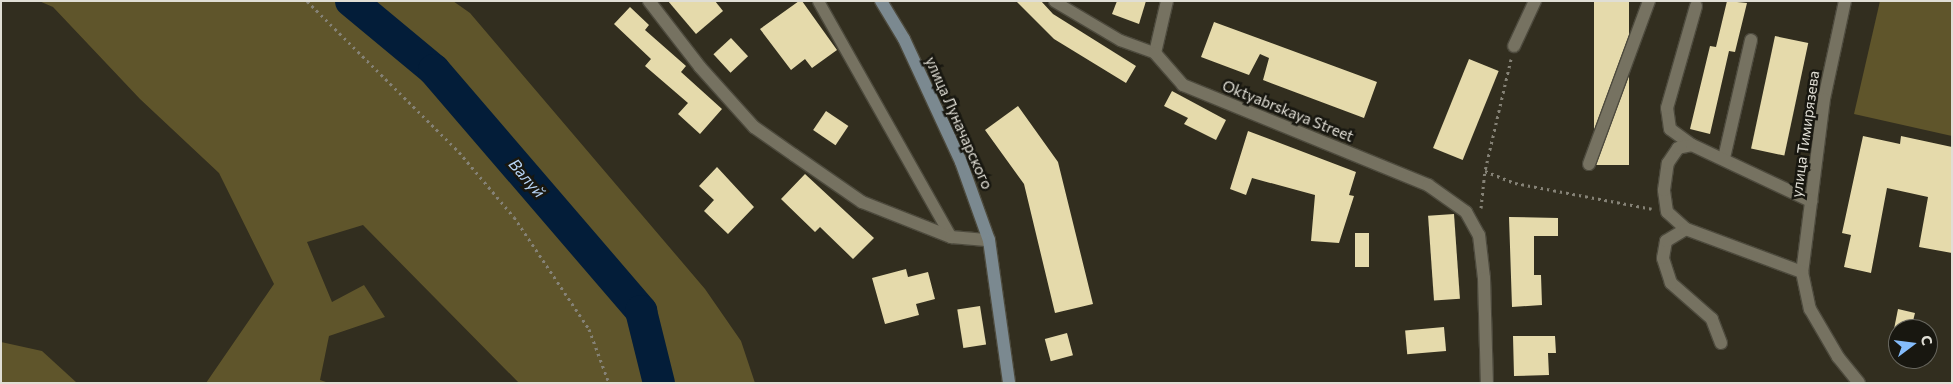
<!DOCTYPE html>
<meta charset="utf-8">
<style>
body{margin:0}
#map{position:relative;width:1953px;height:384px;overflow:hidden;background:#322e1f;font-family:Commissioner,sans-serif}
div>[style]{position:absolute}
.green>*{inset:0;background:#5f552b}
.river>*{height:32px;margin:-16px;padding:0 16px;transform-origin:16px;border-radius:16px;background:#031d39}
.building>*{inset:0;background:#e5daab;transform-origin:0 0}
.path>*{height:3px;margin-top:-1.5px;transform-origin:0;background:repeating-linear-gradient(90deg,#858276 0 2.5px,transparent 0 6.5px)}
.roads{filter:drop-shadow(1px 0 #4d4a3d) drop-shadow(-1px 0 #4d4a3d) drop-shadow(0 1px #4d4a3d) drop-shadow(0 -1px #4d4a3d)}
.service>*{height:11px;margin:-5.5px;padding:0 5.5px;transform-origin:5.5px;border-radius:5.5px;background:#767261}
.minor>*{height:12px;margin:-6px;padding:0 6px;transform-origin:6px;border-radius:6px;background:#767261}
.secondary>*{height:12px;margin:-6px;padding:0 6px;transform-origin:6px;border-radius:6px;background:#7b8990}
span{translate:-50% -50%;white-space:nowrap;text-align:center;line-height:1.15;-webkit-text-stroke:5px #181710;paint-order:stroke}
.street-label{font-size:15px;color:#e0ded5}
.water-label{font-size:16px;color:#b6d3f4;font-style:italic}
.frame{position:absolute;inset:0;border:2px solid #e0ded5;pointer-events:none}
.north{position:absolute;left:1888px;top:319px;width:50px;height:50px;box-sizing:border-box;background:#181710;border:1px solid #68675f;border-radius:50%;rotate:75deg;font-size:14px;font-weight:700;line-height:20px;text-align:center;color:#e0ded5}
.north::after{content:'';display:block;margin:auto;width:18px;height:22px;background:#84bcfb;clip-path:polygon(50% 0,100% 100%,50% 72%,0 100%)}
</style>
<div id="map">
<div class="green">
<div style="clip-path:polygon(39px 1px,453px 1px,470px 13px,705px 289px,741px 341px,755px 383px,519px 383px,363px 225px,307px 242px,332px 302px,364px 285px,385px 317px,329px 336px,320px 380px,329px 383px,206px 383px,274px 284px,219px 173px,140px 99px,53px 7px)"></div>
<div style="clip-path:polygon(1880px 1px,1952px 1px,1952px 136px,1854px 114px)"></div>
<div style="clip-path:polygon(1px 342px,42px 351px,77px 383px,1px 383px)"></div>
</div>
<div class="river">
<div style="left:351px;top:1px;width:108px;rotate:39.7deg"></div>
<div style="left:434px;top:70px;width:318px;rotate:49.3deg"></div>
<div style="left:641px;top:311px;width:74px;rotate:76deg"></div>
</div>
<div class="building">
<div style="clip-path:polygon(668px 1px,715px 1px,723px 11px,696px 34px)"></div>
<div style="clip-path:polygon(799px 1px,802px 1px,837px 50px,812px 68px,805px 59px,791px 70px,760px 29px)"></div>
<div style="clip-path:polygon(1016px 1px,1041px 1px,1053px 14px,1136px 66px,1126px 83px,1054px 39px)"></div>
<div style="clip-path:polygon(1117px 1px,1146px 1px,1139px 24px,1112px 14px)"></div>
<div style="left:1594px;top:1px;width:35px;height:164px"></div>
<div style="clip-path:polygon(1727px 1px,1747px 3px,1735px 52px,1729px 51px,1710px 134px,1690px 129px,1710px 46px,1716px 47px)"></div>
<div style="clip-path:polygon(630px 7px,649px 25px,645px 30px,686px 66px,681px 72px,722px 109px,700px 134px,678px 114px,688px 103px,645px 66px,651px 59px,614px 24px)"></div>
<div style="clip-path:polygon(1214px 22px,1377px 82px,1364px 118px,1263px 80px,1269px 58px,1260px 54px,1249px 75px,1201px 57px)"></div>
<div style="left:1775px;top:36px;width:34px;height:115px;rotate:12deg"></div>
<div style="left:731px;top:38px;width:25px;height:24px;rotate:47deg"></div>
<div style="left:1469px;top:59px;width:32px;height:96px;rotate:22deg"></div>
<div style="clip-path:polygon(1172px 91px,1226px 120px,1216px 140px,1184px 124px,1188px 118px,1164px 106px)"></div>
<div style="clip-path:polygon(1018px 106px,1058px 162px,1093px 304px,1055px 313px,1024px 184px,985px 130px)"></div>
<div style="left:826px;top:111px;width:27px;height:23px;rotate:34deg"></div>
<div style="clip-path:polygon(1248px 131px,1356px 172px,1349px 195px,1354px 196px,1339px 243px,1311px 241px,1315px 195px,1252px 178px,1246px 195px,1230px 189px)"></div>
<div style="clip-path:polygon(1863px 136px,1900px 144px,1901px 136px,1952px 147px,1952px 253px,1919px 247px,1928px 197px,1887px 188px,1871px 273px,1844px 267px,1851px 235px,1842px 233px)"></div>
<div style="clip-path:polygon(717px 167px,754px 207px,728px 234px,704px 211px,714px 200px,699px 186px)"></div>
<div style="clip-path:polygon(805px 174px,874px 238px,853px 259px,820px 227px,815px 232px,781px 199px)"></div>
<div style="left:1454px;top:214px;width:85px;height:26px;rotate:86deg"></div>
<div style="clip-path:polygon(1509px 217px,1558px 218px,1558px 236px,1534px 236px,1534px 275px,1541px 275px,1542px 305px,1512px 307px)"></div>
<div style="left:1355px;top:233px;width:14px;height:34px"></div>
<div style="clip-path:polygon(906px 269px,908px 277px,928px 272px,935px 299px,916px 304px,919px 315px,885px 324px,872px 278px)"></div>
<div style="left:980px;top:306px;width:39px;height:23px;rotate:81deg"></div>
<div style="clip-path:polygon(1898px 309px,1915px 313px,1911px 329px,1894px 329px)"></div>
<div style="left:1444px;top:327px;width:24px;height:39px;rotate:85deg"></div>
<div style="left:1067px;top:333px;width:23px;height:23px;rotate:75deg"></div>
<div style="clip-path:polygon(1513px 336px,1555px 336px,1556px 353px,1548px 353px,1549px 375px,1514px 376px)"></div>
</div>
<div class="path">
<div style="left:307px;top:1px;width:214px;rotate:44.8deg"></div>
<div style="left:459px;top:152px;width:85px;rotate:49.8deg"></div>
<div style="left:514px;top:217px;width:135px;rotate:56.2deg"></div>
<div style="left:589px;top:329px;width:58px;rotate:69.7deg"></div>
<div style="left:1511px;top:59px;width:115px;rotate:103.1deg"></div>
<div style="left:1485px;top:171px;width:32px;rotate:22deg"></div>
<div style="left:1515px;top:183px;width:139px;rotate:10.7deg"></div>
<div style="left:1481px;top:208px;width:37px;rotate:-84deg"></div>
</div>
<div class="roads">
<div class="service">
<div style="left:818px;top:1px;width:271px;rotate:60.6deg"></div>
<div style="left:1054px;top:1px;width:77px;rotate:30.6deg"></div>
<div style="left:1120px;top:40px;width:37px;rotate:20deg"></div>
</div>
<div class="minor">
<div style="left:649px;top:1px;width:83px;rotate:52.3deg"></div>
<div style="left:700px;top:67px;width:81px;rotate:48deg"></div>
<div style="left:754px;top:127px;width:49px;rotate:35deg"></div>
<div style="left:794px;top:155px;width:83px;rotate:34.7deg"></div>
<div style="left:862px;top:202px;width:96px;rotate:21.5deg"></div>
<div style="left:951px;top:237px;width:38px;rotate:5deg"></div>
<div style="left:1167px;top:1px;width:53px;rotate:103deg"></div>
<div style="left:1155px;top:53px;width:43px;rotate:48.8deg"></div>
<div style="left:1183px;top:85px;width:265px;rotate:22.2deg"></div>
<div style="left:1428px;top:185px;width:47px;rotate:35.4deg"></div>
<div style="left:1466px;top:212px;width:26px;rotate:61deg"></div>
<div style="left:1479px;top:235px;width:43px;rotate:83.4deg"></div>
<div style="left:1484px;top:278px;width:105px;rotate:88.4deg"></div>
<div style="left:1845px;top:1px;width:100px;rotate:102.1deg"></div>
<div style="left:1824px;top:99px;width:174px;rotate:97.2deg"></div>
<div style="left:1802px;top:272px;width:38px;rotate:78deg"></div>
<div style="left:1810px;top:309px;width:56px;rotate:59.7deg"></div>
<div style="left:1838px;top:357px;width:33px;rotate:51deg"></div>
<div style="left:1514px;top:46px;width:50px;rotate:-65deg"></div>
<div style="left:1692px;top:145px;width:27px;rotate:-144deg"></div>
<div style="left:1670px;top:129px;width:21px;rotate:-98deg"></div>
<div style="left:1667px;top:108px;width:106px;rotate:-74.1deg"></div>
<div style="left:1724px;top:158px;width:121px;rotate:-77.1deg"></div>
<div style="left:1589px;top:164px;width:174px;rotate:-69.8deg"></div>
<div style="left:1686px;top:229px;width:25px;rotate:-138deg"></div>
<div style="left:1667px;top:212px;width:22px;rotate:-98deg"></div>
<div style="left:1664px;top:190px;width:27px;rotate:-82deg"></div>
<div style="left:1668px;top:163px;width:18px;rotate:-56deg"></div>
<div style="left:1678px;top:148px;width:14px;rotate:-12deg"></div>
<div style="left:1692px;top:145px;width:132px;rotate:25.2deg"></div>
<div style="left:1721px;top:343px;width:26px;rotate:-111deg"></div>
<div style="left:1712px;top:319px;width:55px;rotate:-138.7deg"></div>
<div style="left:1671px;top:283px;width:26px;rotate:-108deg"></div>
<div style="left:1663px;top:258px;width:17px;rotate:-80deg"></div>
<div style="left:1666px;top:241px;width:23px;rotate:-31deg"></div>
<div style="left:1686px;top:229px;width:124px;rotate:20.3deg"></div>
</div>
<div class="secondary">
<div style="left:881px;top:1px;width:44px;rotate:58.8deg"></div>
<div style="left:904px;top:39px;width:136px;rotate:65.1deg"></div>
<div style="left:961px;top:162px;width:83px;rotate:70.3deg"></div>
<div style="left:989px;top:240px;width:144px;rotate:82deg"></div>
</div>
</div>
<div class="street-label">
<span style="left:1288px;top:111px;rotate:22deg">Oktyabrskaya Street</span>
<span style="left:959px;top:123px;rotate:66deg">улица Луначарского</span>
<span style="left:1805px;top:134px;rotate:-82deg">улица Тимирязева</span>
</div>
<div class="water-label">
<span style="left:527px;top:178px;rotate:49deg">Валуй</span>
</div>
<div class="frame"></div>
<div class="north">С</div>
</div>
